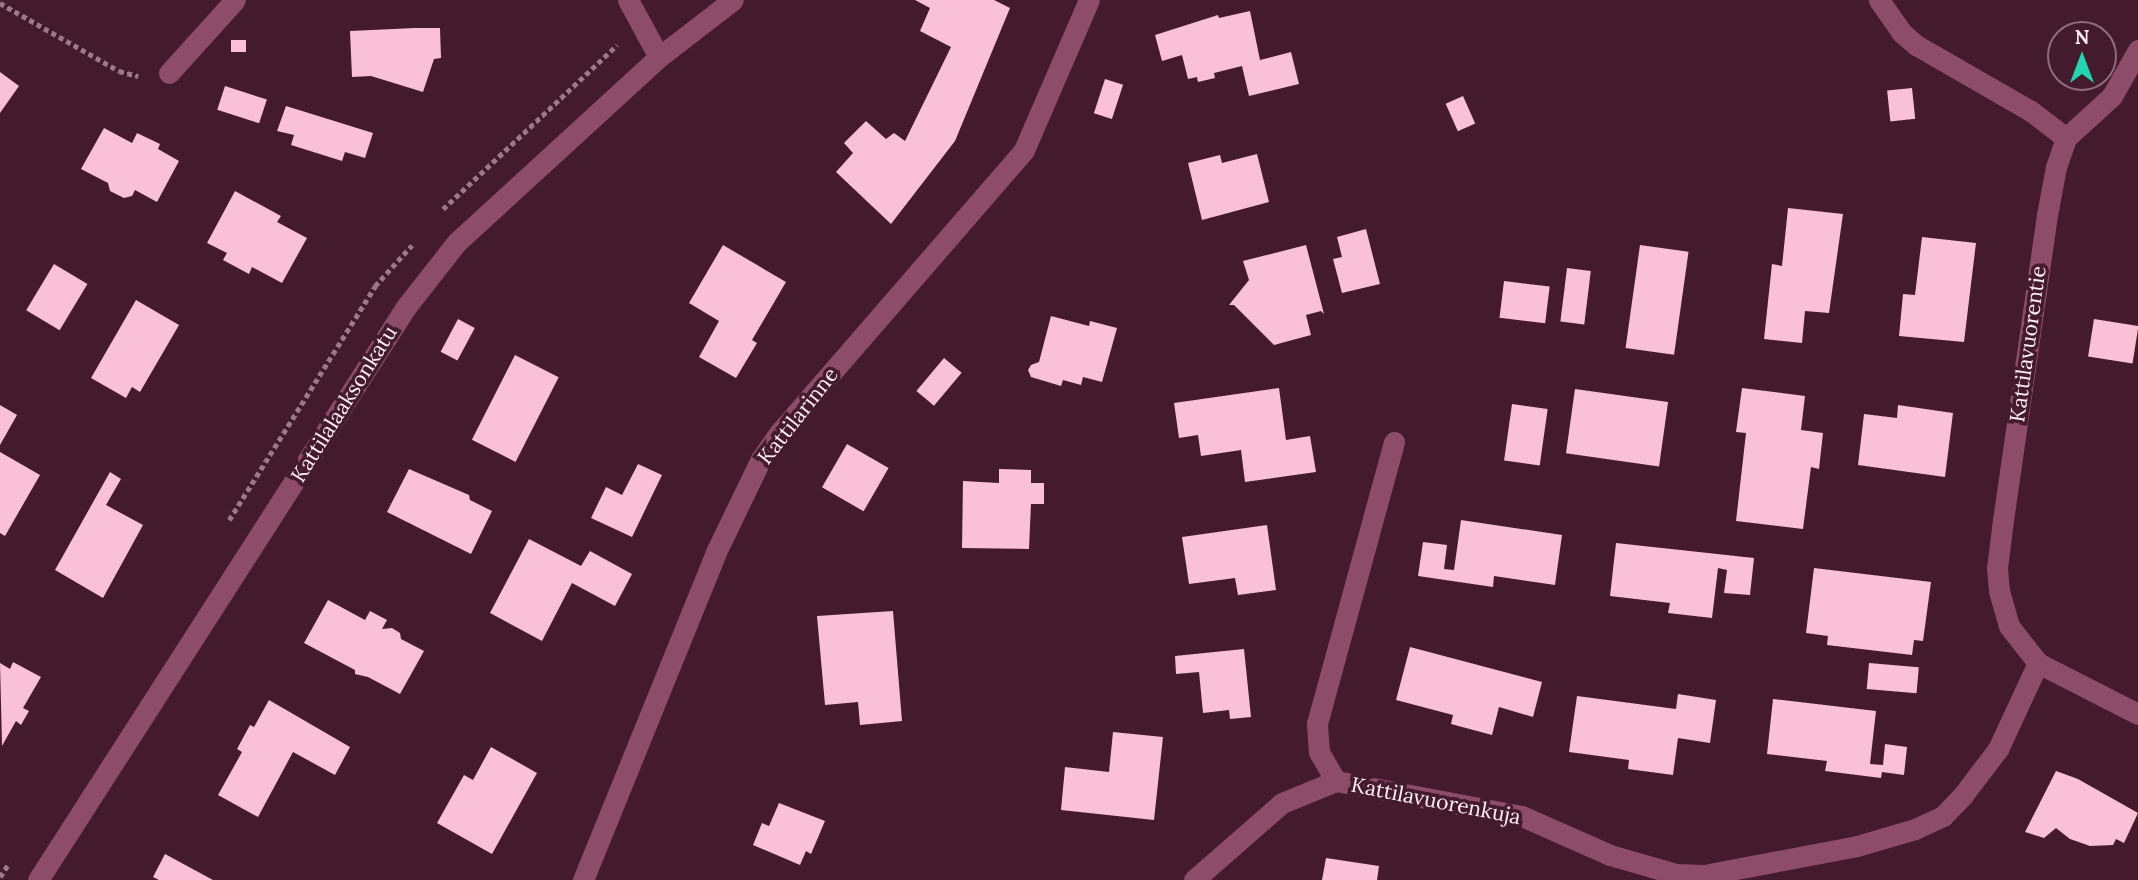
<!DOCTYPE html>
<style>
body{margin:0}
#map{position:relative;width:2138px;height:880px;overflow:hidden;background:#441a2d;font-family:Lora,serif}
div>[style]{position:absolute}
.building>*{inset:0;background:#f9c0d6;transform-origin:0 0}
.path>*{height:4.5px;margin-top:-2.25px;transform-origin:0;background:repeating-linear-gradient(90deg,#997a88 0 5px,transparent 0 8.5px)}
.minor>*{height:21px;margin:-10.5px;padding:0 10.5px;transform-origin:10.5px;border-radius:10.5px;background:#8d4d69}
span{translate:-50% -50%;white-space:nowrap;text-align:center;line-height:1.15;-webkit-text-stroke:7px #441a2d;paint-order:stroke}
.street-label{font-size:21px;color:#ffedf4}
.north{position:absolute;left:2047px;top:21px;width:70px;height:70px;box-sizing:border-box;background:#441a2d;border:2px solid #8f6e7d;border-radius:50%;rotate:0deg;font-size:19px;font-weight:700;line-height:28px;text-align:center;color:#ffedf4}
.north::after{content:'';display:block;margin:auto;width:24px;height:32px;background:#21d5b0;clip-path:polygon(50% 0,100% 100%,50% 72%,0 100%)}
</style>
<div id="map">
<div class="building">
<div style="clip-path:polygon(915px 0,994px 0,1010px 8px,955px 141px,891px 224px,836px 172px,853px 153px,844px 143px,866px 121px,886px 139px,894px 133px,905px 141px,951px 47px,920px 31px,930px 8px)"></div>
<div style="clip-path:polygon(1250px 11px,1260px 60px,1291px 52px,1299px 84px,1249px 96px,1242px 66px,1214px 73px,1215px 78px,1198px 82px,1197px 77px,1188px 79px,1182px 55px,1162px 61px,1155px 35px,1218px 15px,1219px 18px)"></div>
<div style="clip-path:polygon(415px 28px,440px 28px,441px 58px,434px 59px,423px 92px,371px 76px,352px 77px,350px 31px)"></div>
<div style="left:231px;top:40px;width:15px;height:12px"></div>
<div style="clip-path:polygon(0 72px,19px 86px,0 113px)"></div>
<div style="left:1105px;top:79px;width:19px;height:36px;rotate:18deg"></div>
<div style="left:225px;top:86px;width:44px;height:25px;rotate:18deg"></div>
<div style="left:1912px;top:88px;width:31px;height:25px;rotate:84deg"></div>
<div style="left:1463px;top:96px;width:30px;height:19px;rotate:66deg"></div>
<div style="clip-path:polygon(286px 106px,373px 133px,365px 158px,345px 152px,342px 161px,291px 145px,294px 135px,277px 131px)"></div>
<div style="clip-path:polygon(104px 128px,132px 143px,137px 133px,160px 144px,158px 149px,179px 161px,157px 202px,135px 190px,132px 196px,124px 198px,110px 191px,108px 183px,81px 169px)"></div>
<div style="clip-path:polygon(1257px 154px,1269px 202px,1202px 220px,1188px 163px,1220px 155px,1222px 163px)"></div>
<div style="clip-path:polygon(235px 191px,281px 216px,277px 222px,307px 238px,282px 283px,252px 267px,249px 274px,223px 260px,227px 253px,207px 243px)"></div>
<div style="clip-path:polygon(1788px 208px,1843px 214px,1829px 313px,1805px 311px,1802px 343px,1764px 339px,1772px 264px,1782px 266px)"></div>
<div style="clip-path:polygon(1366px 229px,1380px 284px,1342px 293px,1333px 259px,1342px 257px,1337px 237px)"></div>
<div style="clip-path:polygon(1922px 237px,1976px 243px,1964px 342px,1899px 336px,1903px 294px,1915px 295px)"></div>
<div style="clip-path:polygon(723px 245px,786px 282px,752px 340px,757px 343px,736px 378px,699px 357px,719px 321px,689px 303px)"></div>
<div style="clip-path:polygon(1306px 245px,1324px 314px,1321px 311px,1306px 315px,1311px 335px,1274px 345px,1234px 305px,1229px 305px,1249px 280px,1243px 261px)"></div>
<div style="left:1640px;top:245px;width:49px;height:104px;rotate:8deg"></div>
<div style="left:54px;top:264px;width:39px;height:54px;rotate:31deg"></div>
<div style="left:1567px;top:268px;width:24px;height:54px;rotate:7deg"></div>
<div style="left:1504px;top:281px;width:46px;height:37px;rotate:7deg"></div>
<div style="clip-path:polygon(136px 300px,179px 325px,140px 392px,132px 387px,126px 398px,91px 378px)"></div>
<div style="clip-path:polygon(1051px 316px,1089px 326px,1090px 321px,1117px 328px,1102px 382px,1083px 377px,1081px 385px,1063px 380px,1061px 386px,1031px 377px,1028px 370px,1031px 365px,1039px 362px)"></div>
<div style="left:458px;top:319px;width:19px;height:37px;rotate:28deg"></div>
<div style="left:2094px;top:319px;width:45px;height:38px;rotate:9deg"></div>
<div style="left:515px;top:355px;width:49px;height:95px;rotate:27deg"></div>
<div style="left:944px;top:358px;width:23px;height:43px;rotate:40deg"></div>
<div style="clip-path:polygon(1279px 388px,1286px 440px,1310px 436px,1316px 472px,1245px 482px,1241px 450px,1201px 456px,1198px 435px,1179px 438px,1174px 403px)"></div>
<div style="clip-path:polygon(1742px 388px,1805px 396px,1801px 430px,1823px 433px,1819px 469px,1811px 467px,1803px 529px,1736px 521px,1746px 433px,1736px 432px)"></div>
<div style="left:1575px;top:389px;width:94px;height:65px;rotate:8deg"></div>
<div style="left:1512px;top:404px;width:36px;height:57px;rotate:8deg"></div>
<div style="clip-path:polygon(0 405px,17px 415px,0 445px)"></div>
<div style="clip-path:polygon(1898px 405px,1953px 413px,1945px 477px,1858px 465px,1864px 414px,1897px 418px)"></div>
<div style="left:847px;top:444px;width:48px;height:50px;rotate:30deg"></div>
<div style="clip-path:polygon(0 452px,40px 475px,5px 536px,0 533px)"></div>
<div style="clip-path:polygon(638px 464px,662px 475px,632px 537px,591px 518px,606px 487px,622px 495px)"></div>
<div style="clip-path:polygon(409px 469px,469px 495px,470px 500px,492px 511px,471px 554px,387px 512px)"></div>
<div style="clip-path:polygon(999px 469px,1031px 470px,1031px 483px,1044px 483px,1044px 504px,1031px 504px,1029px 549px,962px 548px,963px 481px,999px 483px)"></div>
<div style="clip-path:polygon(110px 472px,121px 479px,106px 505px,143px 525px,103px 598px,55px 570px)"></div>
<div style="clip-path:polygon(1461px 520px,1562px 535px,1555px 585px,1494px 576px,1493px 587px,1418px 576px,1423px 542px,1447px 545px,1444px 569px,1454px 570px)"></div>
<div style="clip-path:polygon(1267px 525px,1276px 590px,1238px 595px,1235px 578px,1189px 584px,1182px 537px)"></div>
<div style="clip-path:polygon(529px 539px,581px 566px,590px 551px,632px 574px,615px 606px,572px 583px,542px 641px,490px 613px)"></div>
<div style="clip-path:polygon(1616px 543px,1754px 558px,1750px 595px,1724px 593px,1727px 570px,1718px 568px,1712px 618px,1668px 613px,1670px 603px,1610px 596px)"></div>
<div style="clip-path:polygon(1814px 568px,1931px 582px,1923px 641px,1914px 640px,1912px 655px,1827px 645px,1828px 636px,1806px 633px)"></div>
<div style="clip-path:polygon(328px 600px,365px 620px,370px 611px,387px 620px,382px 629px,392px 628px,400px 633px,401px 639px,424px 651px,400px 694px,368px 677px,355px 674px,355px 670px,304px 643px)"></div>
<div style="clip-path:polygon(893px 611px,902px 721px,860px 725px,858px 702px,825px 705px,817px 616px)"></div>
<div style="clip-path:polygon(1410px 647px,1542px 682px,1533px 717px,1499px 707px,1492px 735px,1451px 724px,1453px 715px,1396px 700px)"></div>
<div style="clip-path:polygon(1244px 649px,1251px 717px,1230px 719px,1229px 710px,1203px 713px,1199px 672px,1176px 674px,1175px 656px)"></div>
<div style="clip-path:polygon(13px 662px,41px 677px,23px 708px,29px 711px,21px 725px,16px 721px,2px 746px,0 663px,10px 669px)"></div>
<div style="left:1869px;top:663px;width:50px;height:26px;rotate:5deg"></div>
<div style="clip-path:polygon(1678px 694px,1716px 700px,1710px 743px,1678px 738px,1673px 775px,1628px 769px,1629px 760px,1569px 752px,1577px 696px,1676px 709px)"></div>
<div style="clip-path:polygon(1773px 699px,1876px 711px,1870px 764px,1883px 765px,1885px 744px,1907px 747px,1904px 775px,1882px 772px,1881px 778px,1825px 771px,1827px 761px,1767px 754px)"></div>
<div style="clip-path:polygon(269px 700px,350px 747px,335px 775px,293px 752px,258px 817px,218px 795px,242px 752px,237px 749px,250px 725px,254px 727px)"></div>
<div style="clip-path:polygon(1113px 732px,1163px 737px,1154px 820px,1061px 810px,1065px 767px,1109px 772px)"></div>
<div style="clip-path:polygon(491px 747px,537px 773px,492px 854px,437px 823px,464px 775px,473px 780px)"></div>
<div style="clip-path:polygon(2056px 771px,2078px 779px,2138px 813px,2124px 843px,2116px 839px,2113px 845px,2090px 846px,2070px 839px,2056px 828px,2044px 838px,2025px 832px)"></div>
<div style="clip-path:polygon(779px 803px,825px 821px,811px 854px,806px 851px,800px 865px,753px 845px,762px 823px,769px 826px)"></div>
<div style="clip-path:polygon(165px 854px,213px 880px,159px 880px,153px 877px)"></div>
<div style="clip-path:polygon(1326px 858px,1379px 866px,1377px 880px,1322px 880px)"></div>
</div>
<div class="path">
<div style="left:0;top:3px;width:137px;rotate:29.7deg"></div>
<div style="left:119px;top:71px;width:20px;rotate:15deg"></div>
<div style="left:443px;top:209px;width:239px;rotate:-43.3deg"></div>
<div style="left:229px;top:520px;width:276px;rotate:-58deg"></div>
<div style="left:375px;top:286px;width:55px;rotate:-47.9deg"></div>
<div style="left:0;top:877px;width:17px;rotate:-57deg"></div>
</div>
<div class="minor">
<div style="left:628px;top:0;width:65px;rotate:61.5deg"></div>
<div style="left:1879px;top:0;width:39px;rotate:55deg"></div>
<div style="left:1901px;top:32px;width:20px;rotate:41deg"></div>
<div style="left:1916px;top:45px;width:133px;rotate:29.9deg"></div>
<div style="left:2031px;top:111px;width:44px;rotate:37.6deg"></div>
<div style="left:2066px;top:138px;width:31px;rotate:109deg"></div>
<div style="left:2056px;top:167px;width:49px;rotate:100.6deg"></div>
<div style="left:2047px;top:215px;width:308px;rotate:98.2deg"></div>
<div style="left:2003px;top:520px;width:48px;rotate:97.1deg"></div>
<div style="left:1997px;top:568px;width:23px;rotate:85deg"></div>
<div style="left:1999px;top:591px;width:36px;rotate:74deg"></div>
<div style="left:2009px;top:626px;width:47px;rotate:51.9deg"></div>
<div style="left:2038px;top:663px;width:112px;rotate:27deg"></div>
<div style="left:169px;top:73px;width:98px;rotate:-47.9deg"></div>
<div style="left:2066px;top:138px;width:62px;rotate:-42.4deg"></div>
<div style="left:2112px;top:96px;width:53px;rotate:-60.5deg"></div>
<div style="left:1394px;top:442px;width:292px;rotate:105.3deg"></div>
<div style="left:1317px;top:724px;width:28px;rotate:86deg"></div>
<div style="left:1319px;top:752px;width:34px;rotate:60deg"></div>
<div style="left:1336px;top:781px;width:189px;rotate:10.7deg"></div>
<div style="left:1522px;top:816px;width:96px;rotate:23.9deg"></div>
<div style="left:1610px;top:855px;width:69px;rotate:16.1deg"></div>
<div style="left:1676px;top:874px;width:28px;rotate:2deg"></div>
<div style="left:1704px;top:875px;width:156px;rotate:-10.7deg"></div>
<div style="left:1857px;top:846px;width:60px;rotate:-16.3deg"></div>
<div style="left:1915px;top:829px;width:31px;rotate:-25deg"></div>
<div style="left:1943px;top:816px;width:29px;rotate:-46deg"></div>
<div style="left:1963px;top:795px;width:58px;rotate:-52.7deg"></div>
<div style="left:1998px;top:749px;width:95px;rotate:-65.1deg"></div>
<div style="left:38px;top:880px;width:681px;rotate:-57.29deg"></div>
<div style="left:406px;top:307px;width:83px;rotate:-51.9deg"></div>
<div style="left:457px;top:242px;width:274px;rotate:-42.5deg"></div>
<div style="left:659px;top:57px;width:93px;rotate:-37.6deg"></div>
<div style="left:583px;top:880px;width:354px;rotate:-67.9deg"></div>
<div style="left:716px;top:552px;width:103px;rotate:-64.2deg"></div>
<div style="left:761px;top:459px;width:33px;rotate:-55deg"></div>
<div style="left:780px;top:432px;width:373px;rotate:-49.1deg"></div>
<div style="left:1024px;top:150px;width:163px;rotate:-66.6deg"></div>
<div style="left:1194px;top:880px;width:117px;rotate:-41.2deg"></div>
<div style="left:1282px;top:803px;width:58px;rotate:-22.2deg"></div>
</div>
<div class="street-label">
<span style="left:2028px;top:344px;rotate:-82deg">Kattilavuorentie</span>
<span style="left:344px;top:404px;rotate:-58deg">Kattilalaaksonkatu</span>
<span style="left:798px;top:416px;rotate:-52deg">Kattilarinne</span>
<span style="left:1436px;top:801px;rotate:11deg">Kattilavuorenkuja</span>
</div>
<div class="north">N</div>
</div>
